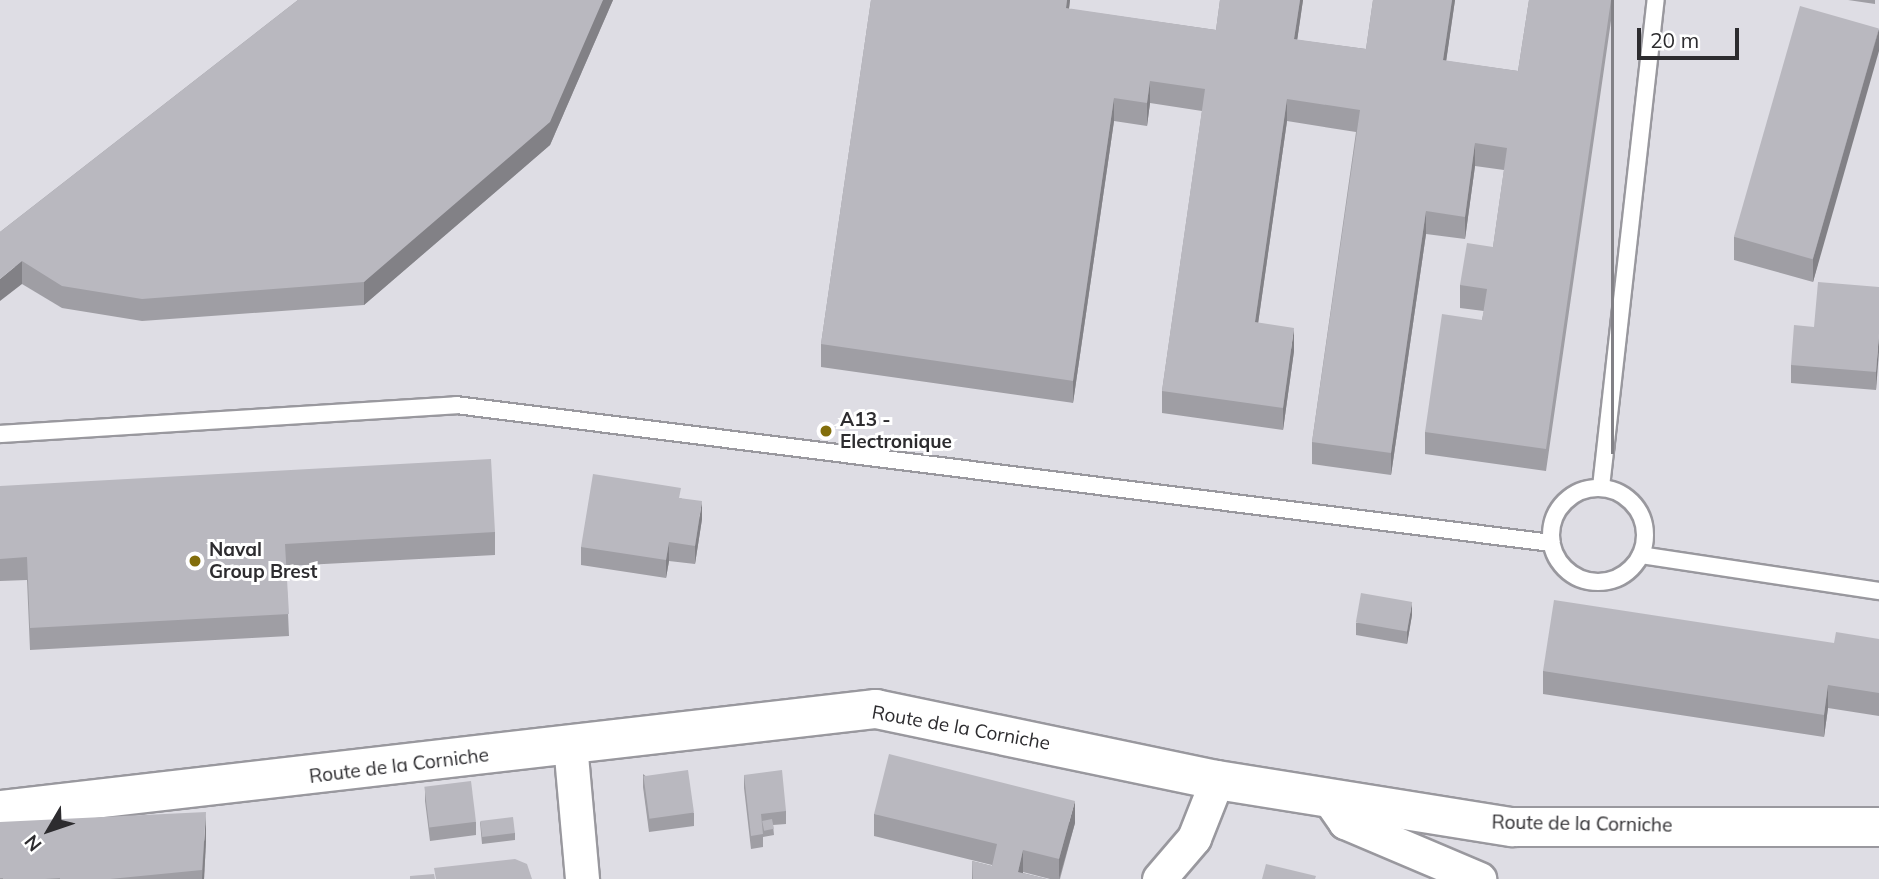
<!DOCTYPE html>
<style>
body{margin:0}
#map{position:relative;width:1879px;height:879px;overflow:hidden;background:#dedde4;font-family:Mulish,sans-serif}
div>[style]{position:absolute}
.roads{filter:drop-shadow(2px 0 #99989e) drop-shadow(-2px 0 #99989e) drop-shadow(0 2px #99989e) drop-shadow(0 -2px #99989e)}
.lane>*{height:16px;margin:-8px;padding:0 8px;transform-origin:8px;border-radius:8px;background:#fff}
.lane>.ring{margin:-8px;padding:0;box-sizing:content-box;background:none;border:16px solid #fff;border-radius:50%}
.street>*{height:33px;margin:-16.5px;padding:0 16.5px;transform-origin:16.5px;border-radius:16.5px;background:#fff}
.secondary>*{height:38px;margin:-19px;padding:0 19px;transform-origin:19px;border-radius:19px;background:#fff}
.wall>*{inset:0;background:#9f9ea4}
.shaded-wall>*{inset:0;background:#828186;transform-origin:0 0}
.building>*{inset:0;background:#b9b8bf;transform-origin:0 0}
.dots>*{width:19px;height:19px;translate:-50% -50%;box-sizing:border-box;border:4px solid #fff;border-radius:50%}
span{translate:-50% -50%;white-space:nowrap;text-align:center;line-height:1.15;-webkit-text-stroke:6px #fff;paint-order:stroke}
.poi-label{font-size:19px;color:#2d2c2f;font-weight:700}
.left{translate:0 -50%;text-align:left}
.street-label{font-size:19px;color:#2d2c2f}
.north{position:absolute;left:14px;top:795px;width:70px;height:70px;-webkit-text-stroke:5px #fff;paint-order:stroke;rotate:231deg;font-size:19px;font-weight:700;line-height:28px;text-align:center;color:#2d2c2f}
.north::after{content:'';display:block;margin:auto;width:24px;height:32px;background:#2d2c2f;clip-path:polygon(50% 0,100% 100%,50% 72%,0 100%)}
.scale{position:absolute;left:1637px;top:28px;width:102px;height:32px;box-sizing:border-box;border:4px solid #2d2c2f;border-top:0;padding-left:9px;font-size:21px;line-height:24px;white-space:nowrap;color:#2d2c2f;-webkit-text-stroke:5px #fff;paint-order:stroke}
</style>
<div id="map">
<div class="roads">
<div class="lane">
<div style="left:0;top:434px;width:457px;rotate:-3.6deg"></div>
<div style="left:456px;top:405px;width:1104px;rotate:7.18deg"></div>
<div style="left:1601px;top:487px;width:490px;rotate:-83.6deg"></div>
<div class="ring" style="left:1551px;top:488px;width:78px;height:78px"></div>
<div style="left:1641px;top:555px;width:241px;rotate:8.6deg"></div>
</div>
<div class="street">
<div style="left:570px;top:744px;width:136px;rotate:84.9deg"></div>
<div style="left:1327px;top:796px;width:32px;rotate:55deg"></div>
<div style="left:1345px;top:822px;width:146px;rotate:23deg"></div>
<div style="left:1159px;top:879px;width:54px;rotate:-49.5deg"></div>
<div style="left:1194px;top:838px;width:62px;rotate:-68.4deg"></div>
</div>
<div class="secondary">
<div style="left:0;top:810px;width:882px;rotate:-6.58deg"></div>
<div style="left:876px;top:709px;width:348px;rotate:11.8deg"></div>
<div style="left:1217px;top:780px;width:299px;rotate:9.1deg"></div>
<div style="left:1512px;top:827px;width:367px"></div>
</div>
</div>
<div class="wall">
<div style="clip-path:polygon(298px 0,613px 0,550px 145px,364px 305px,142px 321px,62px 308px,22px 284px,0 232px)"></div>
<div style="clip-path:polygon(871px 0,1070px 0,1069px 9px,1216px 30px,1220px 0,1303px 0,1297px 40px,1366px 49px,1373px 0,1371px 0,1455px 0,1446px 61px,1518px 71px,1529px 0,1614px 0,1546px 471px,1425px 454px,1425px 432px,1482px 320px,1484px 311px,1460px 308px,1460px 285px,1493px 247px,1504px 170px,1475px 166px,1465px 239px,1426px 234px,1391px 475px,1312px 464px,1312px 442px,1356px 132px,1287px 121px,1258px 323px,1294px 351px,1283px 430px,1162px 413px,1162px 391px,1202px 111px,1150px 103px,1147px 126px,1114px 121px,1073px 403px,821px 367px,821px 344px)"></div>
<div style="clip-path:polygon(1848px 0,1875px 0,1875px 4px)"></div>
<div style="clip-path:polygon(1879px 29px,1813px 282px,1734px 260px,1734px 237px)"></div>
<div style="clip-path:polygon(1879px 287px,1876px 390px,1791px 383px,1791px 365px,1814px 327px)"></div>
<div style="clip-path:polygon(0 486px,495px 532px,495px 555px,286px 566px,289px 636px,30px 650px,27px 580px,0 581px)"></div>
<div style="clip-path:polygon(681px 498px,702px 519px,695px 564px,669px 561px,666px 578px,581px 565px,581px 547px)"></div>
<div style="clip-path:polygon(1412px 615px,1407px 644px,1356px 635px,1356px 623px)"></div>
<div style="clip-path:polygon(1879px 639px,1879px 716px,1828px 708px,1824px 737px,1543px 694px,1543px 671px)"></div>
<div style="clip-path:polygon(643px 774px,694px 813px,694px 826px,649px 832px,643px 787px)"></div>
<div style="clip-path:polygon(744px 775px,786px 811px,786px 824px,773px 825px,774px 835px,763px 837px,763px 847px,751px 849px,744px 788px)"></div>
<div style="clip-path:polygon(425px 788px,476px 822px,476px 835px,430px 841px,425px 801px)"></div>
<div style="clip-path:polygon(874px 814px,1075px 823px,1060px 879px,1050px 879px,1023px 872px,1023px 873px,1047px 879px,972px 879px,972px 861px,992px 866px,992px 865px,874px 836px)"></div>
<div style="clip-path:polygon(0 822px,206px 841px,204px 879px,0 879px)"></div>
<div style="clip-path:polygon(480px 822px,515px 833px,515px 840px,482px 844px)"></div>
</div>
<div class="shaded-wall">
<div style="clip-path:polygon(603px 0,613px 0,550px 145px,364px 305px,364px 282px)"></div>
<div style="clip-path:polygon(1067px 0,1070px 0,1066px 31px,1066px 8px)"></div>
<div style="clip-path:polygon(1300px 0,1303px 0,1294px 62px,1294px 39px)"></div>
<div style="clip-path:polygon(1452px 0,1455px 0,1443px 83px,1443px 60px)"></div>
<div style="left:1611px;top:0;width:3px;height:454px"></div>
<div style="clip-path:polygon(1879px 29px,1879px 51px,1813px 282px,1813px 259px)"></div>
<div style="clip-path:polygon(1150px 81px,1150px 103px,1147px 126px,1147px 103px)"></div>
<div style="clip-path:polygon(1114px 98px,1114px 121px,1073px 403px,1073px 381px)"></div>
<div style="clip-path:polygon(1287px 99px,1287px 121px,1255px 345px,1255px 322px)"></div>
<div style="clip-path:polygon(1475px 143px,1475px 166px,1465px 239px,1465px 217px)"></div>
<div style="clip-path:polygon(1426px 211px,1426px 234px,1391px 475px,1391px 453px)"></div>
<div style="clip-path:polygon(22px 261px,22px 284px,0 301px,0 279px)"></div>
<div style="clip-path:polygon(1294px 328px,1294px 351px,1283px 430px,1283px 408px)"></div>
<div style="clip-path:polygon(1879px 334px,1879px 352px,1876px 390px,1876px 372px)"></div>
<div style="clip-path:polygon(702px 501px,702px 519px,695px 564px,695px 546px)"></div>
<div style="clip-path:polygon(669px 542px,669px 561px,666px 578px,666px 560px)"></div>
<div style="clip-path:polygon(1412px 602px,1412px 615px,1407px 644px,1407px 632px)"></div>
<div style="clip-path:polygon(1828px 685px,1828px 708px,1824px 737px,1824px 715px)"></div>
<div style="clip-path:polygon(1075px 801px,1075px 823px,1059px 879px,1059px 859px)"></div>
<div style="clip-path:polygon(206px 812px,206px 841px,204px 879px,202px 879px)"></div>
<div style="clip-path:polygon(1023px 850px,1023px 872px,1022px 879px,1018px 872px)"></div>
</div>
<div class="building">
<div style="clip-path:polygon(298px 0,603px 0,550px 122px,364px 282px,142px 299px,62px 286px,22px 261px,0 279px,0 232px)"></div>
<div style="clip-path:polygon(871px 0,1067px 0,1066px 8px,1216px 30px,1220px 0,1300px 0,1294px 39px,1366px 49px,1373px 0,1452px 0,1443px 60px,1518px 71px,1529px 0,1611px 0,1546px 449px,1425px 432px,1442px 314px,1482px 320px,1487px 289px,1460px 285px,1467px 243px,1493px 247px,1507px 148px,1475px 143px,1465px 217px,1426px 211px,1391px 453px,1312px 442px,1360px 110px,1287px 99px,1255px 322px,1294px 328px,1283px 408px,1162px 391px,1205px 89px,1150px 81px,1147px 103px,1114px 98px,1073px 381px,821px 344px)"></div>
<div style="left:1800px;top:6px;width:82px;height:240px;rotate:16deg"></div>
<div style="clip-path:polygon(1818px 282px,1879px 287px,1879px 334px,1876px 372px,1791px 365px,1794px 325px,1814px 327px)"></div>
<div style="clip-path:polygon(491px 459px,495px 532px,285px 544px,289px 614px,30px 628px,27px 557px,0 559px,0 486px)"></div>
<div style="clip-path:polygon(593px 474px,681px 488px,679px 498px,702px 501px,695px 546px,669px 542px,666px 560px,581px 547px)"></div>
<div style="left:1361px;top:593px;width:52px;height:30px;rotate:10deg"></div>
<div style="clip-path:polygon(1554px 600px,1834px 643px,1836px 632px,1879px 639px,1879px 693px,1828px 685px,1824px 715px,1543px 671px)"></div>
<div style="clip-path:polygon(889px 754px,1075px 801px,1059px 859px,1023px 850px,1018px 872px,1047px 879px,973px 879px,972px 861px,992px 866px,997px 844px,874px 814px)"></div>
<div style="left:688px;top:770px;width:43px;height:45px;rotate:82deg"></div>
<div style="clip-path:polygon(782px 770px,786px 811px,761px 814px,763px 834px,751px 836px,744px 775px)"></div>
<div style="left:471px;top:781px;width:41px;height:47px;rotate:83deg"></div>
<div style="clip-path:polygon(206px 812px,202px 870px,110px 879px,60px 879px,60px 878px,45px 879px,3px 879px,3px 878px,0 878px,0 822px)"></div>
<div style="left:513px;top:817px;width:16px;height:33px;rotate:83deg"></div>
<div style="left:772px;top:819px;width:10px;height:10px;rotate:79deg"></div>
<div style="clip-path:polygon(515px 859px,527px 864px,532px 879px,436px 879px,434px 868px)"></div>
<div style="clip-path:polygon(1266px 864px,1316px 876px,1315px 879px,1262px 879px)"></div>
<div style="clip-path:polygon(434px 874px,435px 879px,410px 879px,410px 876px)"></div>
</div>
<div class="dots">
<div style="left:826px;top:431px;background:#836e0c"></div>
<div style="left:195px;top:561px;background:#836e0c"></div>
</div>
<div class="poi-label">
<span class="left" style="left:840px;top:431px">A13 -<br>Electronique</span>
<span class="left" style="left:209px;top:561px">Naval<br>Group Brest</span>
</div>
<div class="street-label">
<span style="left:961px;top:728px;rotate:10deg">Route de la Corniche</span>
<span style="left:399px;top:766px;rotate:-7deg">Route de la Corniche</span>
<span style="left:1582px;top:824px;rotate:1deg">Route de la Corniche</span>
</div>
<div class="north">N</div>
<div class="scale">20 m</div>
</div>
